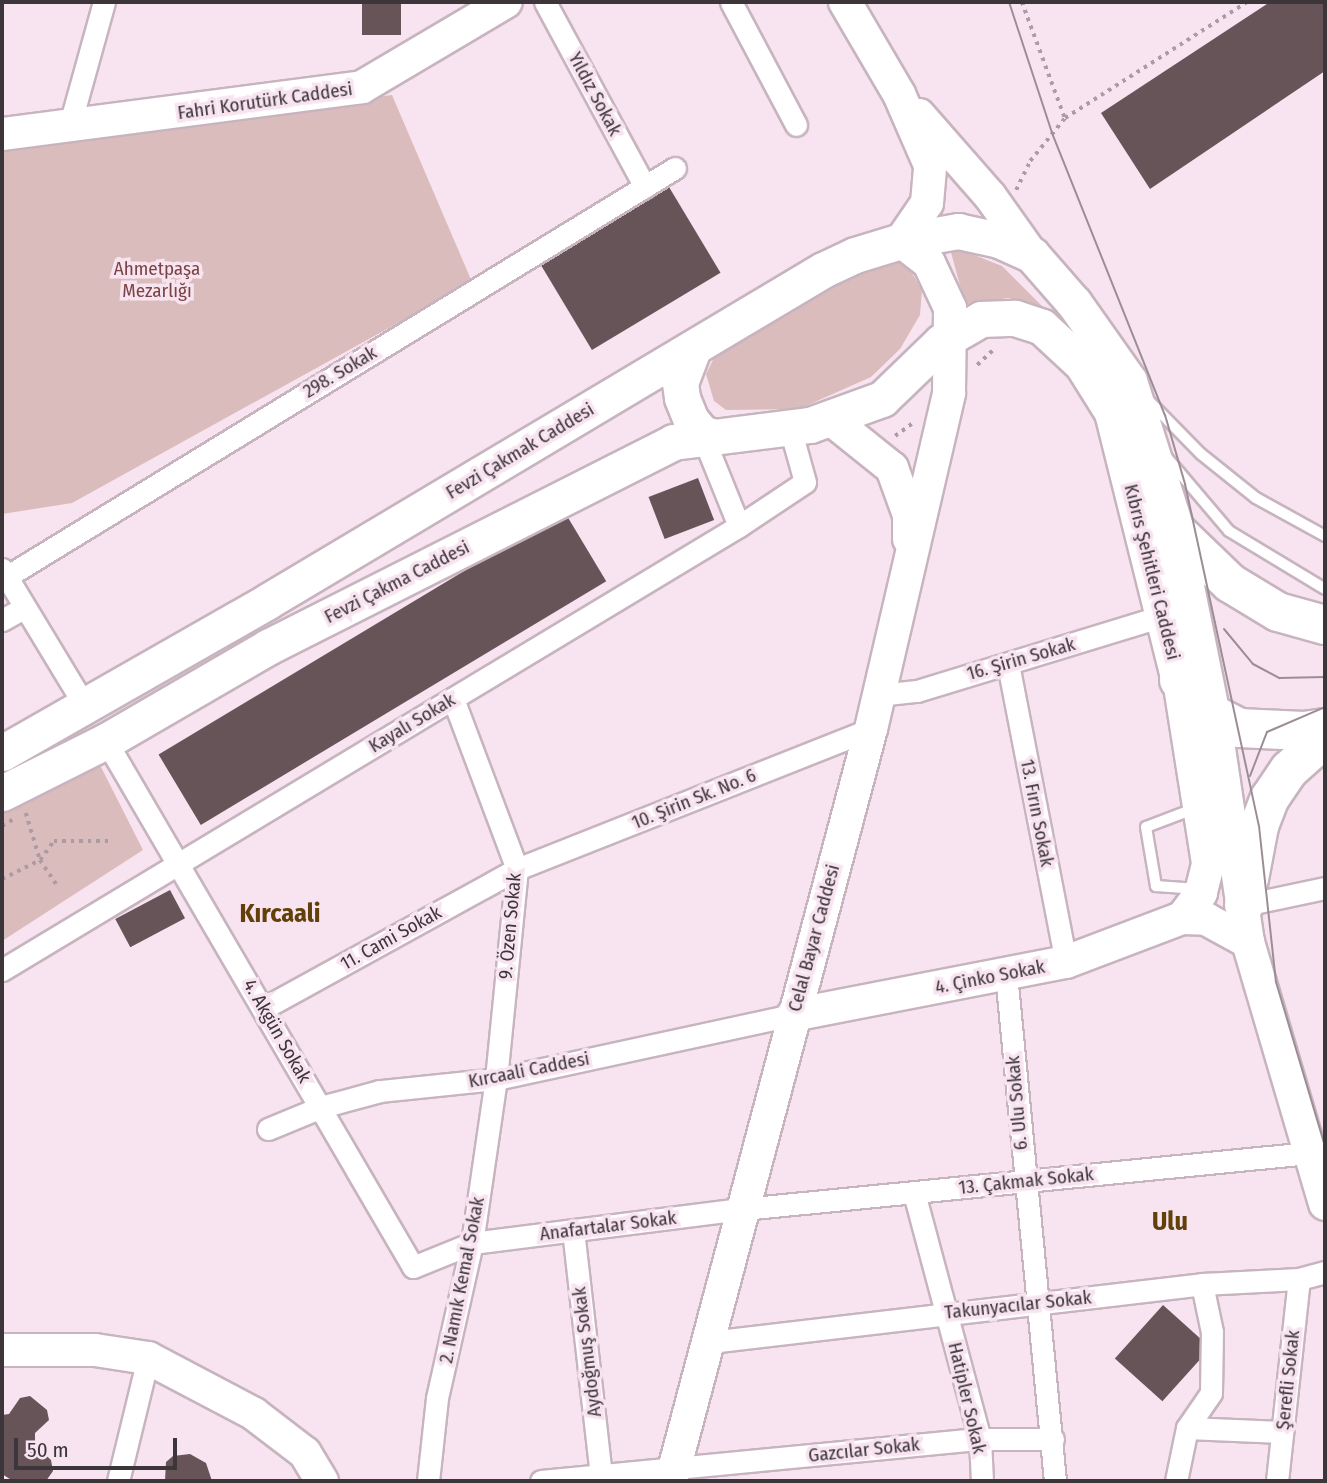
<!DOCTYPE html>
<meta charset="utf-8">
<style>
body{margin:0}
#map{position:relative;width:1327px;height:1483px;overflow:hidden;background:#f8e4f0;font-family:"Fira Sans Condensed",sans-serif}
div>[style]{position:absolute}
.green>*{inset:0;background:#dbbcbc}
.building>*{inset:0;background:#675459;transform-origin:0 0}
.path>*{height:3.5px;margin-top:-1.75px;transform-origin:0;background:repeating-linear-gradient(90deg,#aa9ca5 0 3.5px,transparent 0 8.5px)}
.roads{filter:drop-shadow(2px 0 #c7b4bf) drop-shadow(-2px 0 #c7b4bf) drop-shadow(0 2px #c7b4bf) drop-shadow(0 -2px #c7b4bf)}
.lane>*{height:10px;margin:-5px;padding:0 5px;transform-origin:5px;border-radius:5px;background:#fff}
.street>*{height:21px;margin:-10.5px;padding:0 10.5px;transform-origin:10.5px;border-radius:10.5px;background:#fff}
.secondary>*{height:32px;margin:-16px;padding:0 16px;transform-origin:16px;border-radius:16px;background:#fff}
.primary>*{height:35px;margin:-17.5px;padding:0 17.5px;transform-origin:17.5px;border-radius:17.5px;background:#fff}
.highway>*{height:38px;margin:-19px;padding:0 19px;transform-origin:19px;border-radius:19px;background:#fff}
.tram>*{height:2px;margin:-1px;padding:0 1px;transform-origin:1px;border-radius:1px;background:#9b8d95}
span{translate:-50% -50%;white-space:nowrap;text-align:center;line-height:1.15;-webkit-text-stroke:7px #f8e4f0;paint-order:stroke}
.street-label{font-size:19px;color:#3c3539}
.park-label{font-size:19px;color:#7a4445}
.district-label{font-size:26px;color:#614009;font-weight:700}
.frame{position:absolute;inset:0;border:4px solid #3c3539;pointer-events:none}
.scale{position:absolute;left:14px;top:1438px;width:163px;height:32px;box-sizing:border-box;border:4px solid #3c3539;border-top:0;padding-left:9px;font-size:21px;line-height:24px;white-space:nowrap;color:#3c3539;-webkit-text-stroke:5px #f8e4f0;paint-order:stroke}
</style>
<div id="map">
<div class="green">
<div style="clip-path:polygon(392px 95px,472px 282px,72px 503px,2px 514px,2px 144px)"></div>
<div style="clip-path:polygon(949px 245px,1002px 266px,1047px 311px,1009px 298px,965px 304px)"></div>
<div style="clip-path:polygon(903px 258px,922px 290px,920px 315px,900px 349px,871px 377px,799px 409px,726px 410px,714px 401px,706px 374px,714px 358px,733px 342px,833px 278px)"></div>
<div style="clip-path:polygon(89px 762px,101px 767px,143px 850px,2px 941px,2px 811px)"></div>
</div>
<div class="building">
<div style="left:362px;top:2px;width:39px;height:33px"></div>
<div style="clip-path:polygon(1270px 2px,1325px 2px,1325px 71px,1150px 189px,1101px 113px)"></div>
<div style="left:669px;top:187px;width:100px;height:150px;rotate:59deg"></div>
<div style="left:698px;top:478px;width:45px;height:53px;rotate:69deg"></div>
<div style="left:564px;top:511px;width:82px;height:473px;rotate:59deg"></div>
<div style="left:170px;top:890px;width:32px;height:62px;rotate:62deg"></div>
<div style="left:1163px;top:1305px;width:64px;height:72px;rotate:42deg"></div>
<div style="clip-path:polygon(30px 1396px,47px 1410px,49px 1420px,35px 1433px,35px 1445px,51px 1460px,53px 1471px,46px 1481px,13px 1481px,2px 1474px,2px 1415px,9px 1414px,20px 1398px)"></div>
<div style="clip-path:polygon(190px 1454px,206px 1463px,212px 1481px,165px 1481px,166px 1462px,173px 1456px)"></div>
</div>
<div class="path">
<div style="left:1022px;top:2px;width:124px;rotate:69.7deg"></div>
<div style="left:1016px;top:190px;width:32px;rotate:-64deg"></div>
<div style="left:1030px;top:161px;width:55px;rotate:-50.9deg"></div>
<div style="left:1065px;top:118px;width:216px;rotate:-32.5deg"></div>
<div style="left:977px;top:365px;width:23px;rotate:-43deg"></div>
<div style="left:895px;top:436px;width:24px;rotate:-36deg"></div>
<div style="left:26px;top:813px;width:49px;rotate:73.4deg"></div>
<div style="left:40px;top:860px;width:29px;rotate:56deg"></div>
<div style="left:2px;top:826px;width:12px;rotate:-31deg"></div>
<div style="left:2px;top:879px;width:42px;rotate:-26.6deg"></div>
<div style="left:40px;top:860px;width:24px;rotate:-54deg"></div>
<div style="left:54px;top:841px;width:58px"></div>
</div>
<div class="roads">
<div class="lane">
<div style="left:1146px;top:398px;width:78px;rotate:45.5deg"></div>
<div style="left:1201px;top:454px;width:70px;rotate:38.7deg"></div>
<div style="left:1256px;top:498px;width:79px;rotate:28.8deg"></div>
<div style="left:1168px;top:459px;width:94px;rotate:49.7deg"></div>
<div style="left:1229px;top:531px;width:112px;rotate:31.1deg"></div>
<div style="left:1196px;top:808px;width:53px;rotate:159.2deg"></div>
<div style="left:1146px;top:827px;width:60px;rotate:80.4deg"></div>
<div style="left:1156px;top:886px;width:42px;rotate:4.1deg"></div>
</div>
<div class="street">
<div style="left:545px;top:2px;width:210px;rotate:61.6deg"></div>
<div style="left:731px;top:2px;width:139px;rotate:62.1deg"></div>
<div style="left:69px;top:128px;width:131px;rotate:-74.5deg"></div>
<div style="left:739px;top:526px;width:79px;rotate:-33.7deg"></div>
<div style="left:805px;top:482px;width:56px;rotate:-105.5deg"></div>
<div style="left:2px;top:569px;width:160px;rotate:58.8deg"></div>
<div style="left:6px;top:577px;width:784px;rotate:-31.44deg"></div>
<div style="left:2px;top:620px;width:23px;rotate:-29deg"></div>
<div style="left:1008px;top:664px;width:304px;rotate:79deg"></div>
<div style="left:878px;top:695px;width:39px;rotate:-6deg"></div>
<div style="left:917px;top:691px;width:257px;rotate:-17deg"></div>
<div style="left:106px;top:741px;width:609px;rotate:59.73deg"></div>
<div style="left:413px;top:1267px;width:64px;rotate:-22.1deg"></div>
<div style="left:472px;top:1243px;width:273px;rotate:-7.2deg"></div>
<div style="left:743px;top:1209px;width:569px;rotate:-5.65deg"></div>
<div style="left:1244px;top:905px;width:83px;rotate:-11.9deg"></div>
<div style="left:2px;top:970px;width:860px;rotate:-31.07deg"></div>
<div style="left:739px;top:526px;width:96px;rotate:-112deg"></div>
<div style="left:1006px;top:974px;width:509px;rotate:84.48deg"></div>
<div style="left:264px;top:1008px;width:289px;rotate:-28.8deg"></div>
<div style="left:517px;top:869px;width:381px;rotate:-21.6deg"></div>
<div style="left:268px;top:1129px;width:57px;rotate:-22.5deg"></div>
<div style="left:321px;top:1107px;width:61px;rotate:-15.2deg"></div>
<div style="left:380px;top:1091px;width:117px;rotate:-5.9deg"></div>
<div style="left:496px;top:1079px;width:304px;rotate:-12.2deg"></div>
<div style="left:914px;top:1193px;width:255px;rotate:75deg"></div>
<div style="left:980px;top:1439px;width:42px;rotate:87.3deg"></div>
<div style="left:573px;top:1230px;width:246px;rotate:83.5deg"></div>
<div style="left:710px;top:1342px;width:495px;rotate:-6.7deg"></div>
<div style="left:1202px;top:1284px;width:97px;rotate:-3deg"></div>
<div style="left:1299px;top:1279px;width:27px;rotate:-15deg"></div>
<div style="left:1187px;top:1428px;width:95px;rotate:2.4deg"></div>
<div style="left:118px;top:1481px;width:127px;rotate:-76.3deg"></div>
<div style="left:428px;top:1481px;width:83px;rotate:-83.8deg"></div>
<div style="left:437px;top:1398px;width:159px;rotate:-77.3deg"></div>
<div style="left:472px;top:1243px;width:166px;rotate:-81.7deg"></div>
<div style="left:496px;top:1079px;width:211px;rotate:-84.3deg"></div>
<div style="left:517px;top:869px;width:182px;rotate:-110.6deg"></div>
<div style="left:541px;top:1481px;width:441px;rotate:-5.5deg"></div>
<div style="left:980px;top:1439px;width:73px"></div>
<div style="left:1176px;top:1481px;width:54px;rotate:-78.3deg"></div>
<div style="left:1187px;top:1428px;width:42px;rotate:-55.6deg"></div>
<div style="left:1211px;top:1393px;width:61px;rotate:-89.1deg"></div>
<div style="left:1212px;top:1332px;width:49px;rotate:-101.8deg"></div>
<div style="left:1277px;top:1481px;width:203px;rotate:-83.8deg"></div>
</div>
<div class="secondary">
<div style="left:919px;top:115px;width:108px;rotate:48.8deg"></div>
<div style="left:990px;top:196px;width:72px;rotate:54.6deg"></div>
<div style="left:2px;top:134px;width:363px;rotate:-7.4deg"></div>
<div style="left:362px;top:87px;width:167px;rotate:-30.6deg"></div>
<div style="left:832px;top:420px;width:77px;rotate:38.7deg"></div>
<div style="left:892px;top:468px;width:50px;rotate:70.1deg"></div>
<div style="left:909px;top:515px;width:24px;rotate:90deg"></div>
<div style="left:1177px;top:532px;width:187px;rotate:78.6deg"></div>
<div style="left:1214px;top:715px;width:230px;rotate:81.5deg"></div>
<div style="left:1248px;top:942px;width:273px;rotate:73.6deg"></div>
<div style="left:1179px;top:680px;width:186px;rotate:81deg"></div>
<div style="left:1208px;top:864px;width:30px;rotate:104deg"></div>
<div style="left:1201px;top:893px;width:31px;rotate:127deg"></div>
<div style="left:793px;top:1015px;width:278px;rotate:-11deg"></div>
<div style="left:1066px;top:962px;width:124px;rotate:-20.8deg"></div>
<div style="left:1182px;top:918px;width:24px;rotate:2deg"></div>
<div style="left:1206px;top:919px;width:48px;rotate:28.7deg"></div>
<div style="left:2px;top:1350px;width:93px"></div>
<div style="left:95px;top:1350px;width:54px;rotate:8.6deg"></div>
<div style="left:148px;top:1358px;width:120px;rotate:27.8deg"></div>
<div style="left:254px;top:1414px;width:64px;rotate:37.4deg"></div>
<div style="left:305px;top:1453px;width:33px;rotate:59deg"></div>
<div style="left:671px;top:1481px;width:778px;rotate:-75.11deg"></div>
<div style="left:871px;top:729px;width:345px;rotate:-76.9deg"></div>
<div style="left:949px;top:393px;width:85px;rotate:-89.3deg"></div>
<div style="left:950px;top:308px;width:50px;rotate:-115deg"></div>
<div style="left:929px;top:263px;width:36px;rotate:-142deg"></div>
<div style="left:901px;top:241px;width:46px;rotate:-55.6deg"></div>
<div style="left:927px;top:203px;width:38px;rotate:-85deg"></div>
<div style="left:930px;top:165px;width:77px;rotate:-113.6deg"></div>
<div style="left:899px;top:94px;width:107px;rotate:-120.4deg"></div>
</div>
<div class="primary">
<div style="left:693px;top:349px;width:36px;rotate:111deg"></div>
<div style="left:680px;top:383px;width:15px;rotate:82deg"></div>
<div style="left:682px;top:398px;width:24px;rotate:68deg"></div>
<div style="left:691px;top:420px;width:17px;rotate:50deg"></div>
<div style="left:702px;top:433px;width:9px;rotate:18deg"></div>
<div style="left:2px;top:753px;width:306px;rotate:-29.7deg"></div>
<div style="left:268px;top:601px;width:646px;rotate:-30.81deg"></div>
<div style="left:823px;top:270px;width:35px;rotate:-25deg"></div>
<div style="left:855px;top:255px;width:48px;rotate:-16.9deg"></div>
<div style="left:901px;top:241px;width:58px;rotate:-10deg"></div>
<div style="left:958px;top:231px;width:42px;rotate:12.4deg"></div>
<div style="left:999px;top:240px;width:36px;rotate:24deg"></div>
<div style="left:1032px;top:255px;width:64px;rotate:48.8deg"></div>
<div style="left:1074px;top:303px;width:95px;rotate:54.8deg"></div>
<div style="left:1129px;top:381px;width:158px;rotate:72.4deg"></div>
<div style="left:2px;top:793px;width:116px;rotate:-26.6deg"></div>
<div style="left:106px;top:741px;width:187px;rotate:-30.1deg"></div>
<div style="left:268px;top:647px;width:454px;rotate:-26.8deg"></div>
<div style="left:673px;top:442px;width:138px;rotate:-7.1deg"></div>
<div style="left:810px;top:425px;width:77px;rotate:-19.9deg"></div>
<div style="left:882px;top:399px;width:82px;rotate:-44deg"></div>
<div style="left:941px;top:342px;width:46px;rotate:-29.9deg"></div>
<div style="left:981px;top:319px;width:34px;rotate:-2deg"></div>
<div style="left:1015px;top:318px;width:28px;rotate:18deg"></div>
<div style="left:1042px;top:327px;width:54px;rotate:42.8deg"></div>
<div style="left:1082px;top:364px;width:57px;rotate:58deg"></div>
<div style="left:1112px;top:412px;width:276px;rotate:76deg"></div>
</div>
<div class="highway">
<div style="left:1177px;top:532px;width:74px;rotate:43.9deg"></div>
<div style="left:1230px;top:583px;width:56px;rotate:31.1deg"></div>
<div style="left:1278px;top:612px;width:49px;rotate:15.5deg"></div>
<div style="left:1179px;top:680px;width:49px;rotate:45deg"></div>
<div style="left:1214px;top:715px;width:28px;rotate:27deg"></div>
<div style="left:1239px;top:728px;width:65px;rotate:2.6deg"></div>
<div style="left:1304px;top:731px;width:21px;rotate:-8deg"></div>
<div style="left:1244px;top:905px;width:80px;rotate:-79.2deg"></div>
<div style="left:1259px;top:826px;width:30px;rotate:-69deg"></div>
<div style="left:1270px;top:798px;width:34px;rotate:-56deg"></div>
<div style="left:1289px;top:770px;width:48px;rotate:-41.6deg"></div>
</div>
</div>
<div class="tram">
<div style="left:1009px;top:2px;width:138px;rotate:71.8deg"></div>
<div style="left:1052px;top:133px;width:304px;rotate:68.2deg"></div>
<div style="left:1165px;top:415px;width:72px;rotate:73.8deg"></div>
<div style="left:1185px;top:484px;width:350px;rotate:77.8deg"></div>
<div style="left:1259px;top:826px;width:157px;rotate:83.8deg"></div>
<div style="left:1276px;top:982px;width:171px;rotate:73.4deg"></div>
<div style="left:1224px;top:629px;width:45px;rotate:50.4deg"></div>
<div style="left:1253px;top:664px;width:30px;rotate:28deg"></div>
<div style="left:1279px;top:678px;width:46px;rotate:-1.2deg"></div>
<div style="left:1250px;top:776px;width:47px;rotate:-68.9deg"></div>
<div style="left:1267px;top:732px;width:63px;rotate:-23.3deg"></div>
</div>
<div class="street-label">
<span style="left:595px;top:94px;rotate:62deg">Yıldız Sokak</span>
<span style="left:265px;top:101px;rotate:-8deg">Fahri Korutürk Caddesi</span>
<span style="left:340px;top:372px;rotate:-31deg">298. Sokak</span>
<span style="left:520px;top:451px;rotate:-31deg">Fevzi Çakmak Caddesi</span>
<span style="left:1152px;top:572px;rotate:76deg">Kıbrıs Şehitleri Caddesi</span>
<span style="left:397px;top:582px;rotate:-27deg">Fevzi Çakma Caddesi</span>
<span style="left:1021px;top:659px;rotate:-16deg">16. Şirin Sokak</span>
<span style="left:412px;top:723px;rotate:-31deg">Kayalı Sokak</span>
<span style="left:694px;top:799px;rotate:-22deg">10. Şirin Sk. No. 6</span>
<span style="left:1037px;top:813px;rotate:79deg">13. Fırın Sokak</span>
<span style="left:510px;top:926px;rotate:-85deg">9. Özen Sokak</span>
<span style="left:391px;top:938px;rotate:-29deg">11. Cami Sokak</span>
<span style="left:814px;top:938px;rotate:-75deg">Celal Bayar Caddesi</span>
<span style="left:990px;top:977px;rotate:-11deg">4. Çinko Sokak</span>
<span style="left:277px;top:1031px;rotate:60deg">4. Akgün Sokak</span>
<span style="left:529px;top:1070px;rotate:-11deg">Kırcaali Caddesi</span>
<span style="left:1017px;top:1103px;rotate:-95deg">6. Ulu Sokak</span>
<span style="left:1026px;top:1181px;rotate:-6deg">13. Çakmak Sokak</span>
<span style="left:608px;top:1226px;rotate:-7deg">Anafartalar Sokak</span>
<span style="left:462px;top:1280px;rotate:-79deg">2. Namık Kemal Sokak</span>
<span style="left:1018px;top:1305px;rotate:-6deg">Takunyacılar Sokak</span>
<span style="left:587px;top:1352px;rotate:-97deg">Aydoğmuş Sokak</span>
<span style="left:1288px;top:1380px;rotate:-84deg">Şerefli Sokak</span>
<span style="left:967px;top:1398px;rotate:77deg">Hatipler Sokak</span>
<span style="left:864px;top:1450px;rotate:-6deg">Gazcılar Sokak</span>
</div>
<div class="park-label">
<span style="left:157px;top:280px">Ahmetpaşa<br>Mezarlığı</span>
</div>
<div class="district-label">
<span style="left:280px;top:914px">Kırcaali</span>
<span style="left:1170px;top:1222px">Ulu</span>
</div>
<div class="frame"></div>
<div class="scale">50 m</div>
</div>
